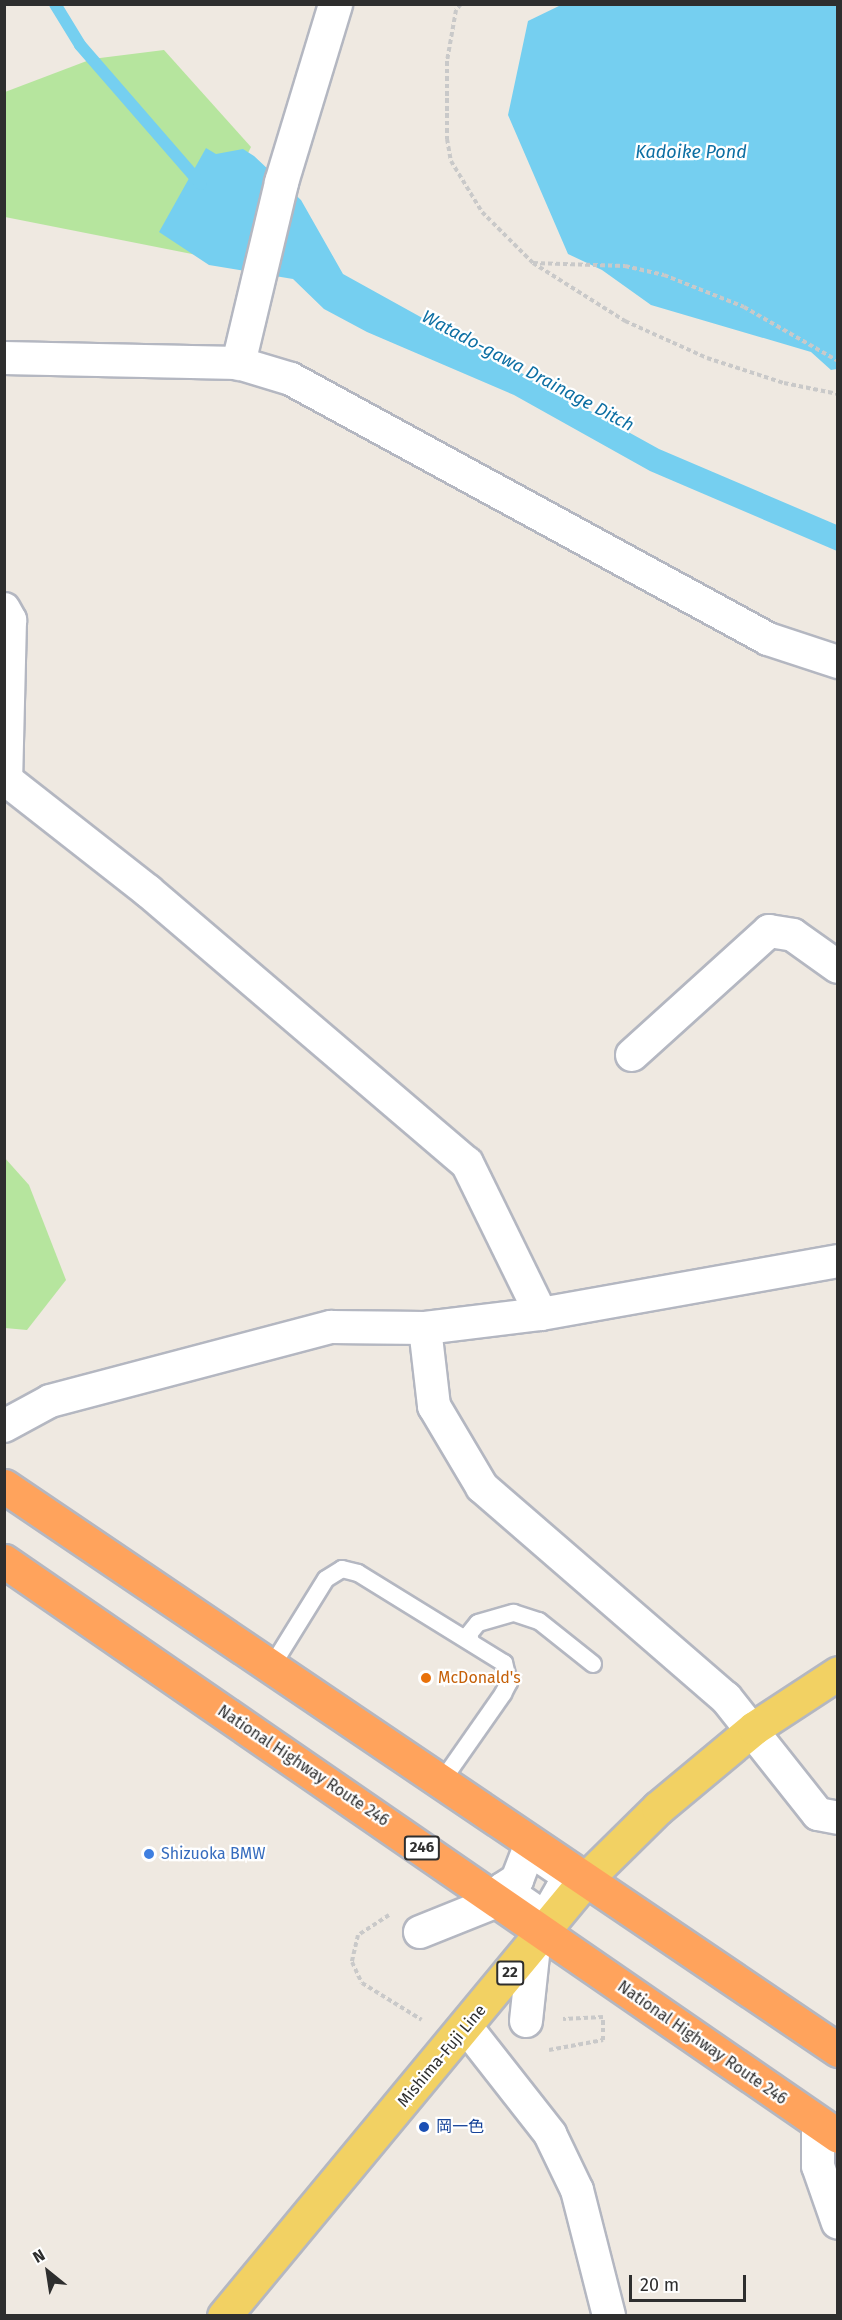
<!DOCTYPE html>
<meta charset="utf-8">
<style>
body{margin:0}
#map{position:relative;width:842px;height:2320px;overflow:hidden;background:#efe9e1;font-family:"Fira Sans","Noto Sans JP",sans-serif}
div>[style]{position:absolute}
.green>*{inset:0;background:#b6e59e}
.water>*{inset:0;background:#75cff0}
.stream>*{height:12px;margin:-6px;padding:0 6px;transform-origin:6px;border-radius:6px;background:#75cff0}
.path>*{height:4px;margin-top:-2px;transform-origin:0;background:repeating-linear-gradient(90deg,#c9c9c9 0 4.5px,transparent 0 7.5px)}
.roads{filter:drop-shadow(2px 0 #b4b7c1) drop-shadow(-2px 0 #b4b7c1) drop-shadow(0 2px #b4b7c1) drop-shadow(0 -2px #b4b7c1)}
.lane>*{height:16px;margin:-8px;padding:0 8px;transform-origin:8px;border-radius:8px;background:#fff}
.street>*{height:32px;margin:-16px;padding:0 16px;transform-origin:16px;border-radius:16px;background:#fff}
.secondary>*{height:33px;margin:-16.5px;padding:0 16.5px;transform-origin:16.5px;border-radius:16.5px;background:#fff}
.primary>*{height:33px;margin:-16.5px;padding:0 16.5px;transform-origin:16.5px;border-radius:16.5px;background:#f2d163}
.highway>*{height:33px;margin:-16.5px;padding:0 16.5px;transform-origin:16.5px;border-radius:16.5px;background:#ffa35c}
.dots>*{width:16px;height:16px;translate:-50% -50%;box-sizing:border-box;border:3px solid #fff;border-radius:50%}
span{translate:-50% -50%;white-space:nowrap;text-align:center;line-height:1.15;-webkit-text-stroke:4.5px #fff;paint-order:stroke}
.shield-label span{padding:2px 4px;background:#fff;border:2px solid;border-radius:4px;-webkit-text-stroke-width:0}
.shield-label{font-size:15px;color:#2e2e2e;font-weight:700}
.food-label{font-size:16px;color:#c56008}
.left{translate:0 -50%;text-align:left}
.street-label{font-size:16px;color:#2e2e2e}
.shop-label{font-size:16px;color:#366cbe}
.transit-label{font-size:16px;color:#164399}
.water-label{font-size:18px;color:#0d6fa3;font-style:italic}
.frame{position:absolute;inset:0;border:6px solid #2e2e2e;pointer-events:none}
.north{position:absolute;left:18px;top:2242px;width:60px;height:60px;-webkit-text-stroke:4px #fff;paint-order:stroke;rotate:330deg;font-size:16px;font-weight:700;line-height:24px;text-align:center;color:#2e2e2e}
.north::after{content:'';display:block;margin:auto;width:21px;height:27px;background:#2e2e2e;clip-path:polygon(50% 0,100% 100%,50% 72%,0 100%)}
.scale{position:absolute;left:629px;top:2275px;width:117px;height:27px;box-sizing:border-box;border:3px solid #2e2e2e;border-top:0;padding-left:8px;font-size:18px;line-height:21px;white-space:nowrap;color:#2e2e2e;-webkit-text-stroke:4px #fff;paint-order:stroke}
</style>
<div id="map">
<div class="green">
<div style="clip-path:polygon(164px 50px,251px 147px,197px 255px,5px 217px,5px 92px,92px 59px)"></div>
<div style="clip-path:polygon(4px 1157px,29px 1185px,66px 1280px,27px 1330px,5px 1328px)"></div>
</div>
<div class="water">
<div style="clip-path:polygon(561px 5px,837px 5px,837px 369px,831px 370px,811px 352px,651px 305px,602px 270px,568px 254px,508px 115px,528px 21px)"></div>
<div style="clip-path:polygon(206px 148px,216px 154px,243px 149px,254px 156px,301px 200px,343px 274px,659px 449px,837px 525px,837px 551px,650px 471px,514px 395px,367px 332px,324px 309px,293px 279px,209px 265px,159px 232px)"></div>
</div>
<div class="stream">
<div style="left:55px;top:4px;width:48px;rotate:58.6deg"></div>
<div style="left:80px;top:45px;width:184px;rotate:49deg"></div>
</div>
<div class="path">
<div style="left:461px;top:4px;width:8px;rotate:130deg"></div>
<div style="left:456px;top:10px;width:52px;rotate:100deg"></div>
<div style="left:447px;top:61px;width:78px;rotate:90deg"></div>
<div style="left:447px;top:139px;width:22px;rotate:80deg"></div>
<div style="left:451px;top:161px;width:60px;rotate:58.7deg"></div>
<div style="left:482px;top:212px;width:72px;rotate:45deg"></div>
<div style="left:533px;top:263px;width:109px;rotate:32.2deg"></div>
<div style="left:625px;top:321px;width:90px;rotate:24.3deg"></div>
<div style="left:707px;top:358px;width:81px;rotate:18deg"></div>
<div style="left:784px;top:383px;width:55px;rotate:11.5deg"></div>
<div style="left:533px;top:263px;width:92px;rotate:1.9deg"></div>
<div style="left:625px;top:266px;width:40px;rotate:13deg"></div>
<div style="left:664px;top:275px;width:86px;rotate:21.8deg"></div>
<div style="left:744px;top:307px;width:108px;rotate:29.9deg"></div>
<div style="left:389px;top:1915px;width:37px;rotate:147deg"></div>
<div style="left:358px;top:1935px;width:28px;rotate:103deg"></div>
<div style="left:352px;top:1962px;width:23px;rotate:65deg"></div>
<div style="left:362px;top:1983px;width:70px;rotate:31.7deg"></div>
<div style="left:549px;top:2050px;width:55px;rotate:-10.5deg"></div>
<div style="left:603px;top:2040px;width:23px;rotate:-90deg"></div>
<div style="left:603px;top:2017px;width:40px;rotate:177.1deg"></div>
</div>
<div class="roads">
<div class="lane">
<div style="left:471px;top:1642px;width:8px;rotate:-104deg"></div>
<div style="left:469px;top:1634px;width:14px;rotate:-51deg"></div>
<div style="left:478px;top:1623px;width:37px;rotate:-16deg"></div>
<div style="left:514px;top:1613px;width:26px;rotate:18deg"></div>
<div style="left:539px;top:1621px;width:69px;rotate:38.5deg"></div>
<div style="left:272px;top:1666px;width:102px;rotate:-58.2deg"></div>
<div style="left:326px;top:1579px;width:19px;rotate:-32deg"></div>
<div style="left:342px;top:1569px;width:16px;rotate:14deg"></div>
<div style="left:358px;top:1573px;width:172px;rotate:31.7deg"></div>
<div style="left:504px;top:1663px;width:20px;rotate:75deg"></div>
<div style="left:509px;top:1682px;width:13px;rotate:117deg"></div>
<div style="left:503px;top:1694px;width:106px;rotate:125deg"></div>
</div>
<div class="street">
<div style="left:4px;top:358px;width:234px;rotate:1.2deg"></div>
<div style="left:238px;top:363px;width:55px;rotate:16.8deg"></div>
<div style="left:291px;top:379px;width:543px;rotate:28.59deg"></div>
<div style="left:768px;top:639px;width:74px;rotate:18.2deg"></div>
<div style="left:4px;top:609px;width:13px;rotate:61deg"></div>
<div style="left:10px;top:620px;width:159px;rotate:91.4deg"></div>
<div style="left:4px;top:778px;width:183px;rotate:38.1deg"></div>
<div style="left:148px;top:891px;width:419px;rotate:40.5deg"></div>
<div style="left:467px;top:1163px;width:168px;rotate:63.9deg"></div>
<div style="left:632px;top:1055px;width:185px;rotate:-42.1deg"></div>
<div style="left:769px;top:931px;width:24px;rotate:9deg"></div>
<div style="left:793px;top:935px;width:55px;rotate:35.4deg"></div>
<div style="left:425px;top:1328px;width:79px;rotate:83.4deg"></div>
<div style="left:434px;top:1406px;width:94px;rotate:59.3deg"></div>
<div style="left:482px;top:1487px;width:323px;rotate:40.9deg"></div>
<div style="left:726px;top:1698px;width:148px;rotate:51.6deg"></div>
<div style="left:818px;top:1814px;width:20px;rotate:11deg"></div>
<div style="left:4px;top:1426px;width:52px;rotate:-28.5deg"></div>
<div style="left:50px;top:1401px;width:291px;rotate:-14.8deg"></div>
<div style="left:331px;top:1327px;width:94px;rotate:0.6deg"></div>
<div style="left:425px;top:1328px;width:117px;rotate:-6.9deg"></div>
<div style="left:541px;top:1314px;width:302px;rotate:-10.1deg"></div>
<div style="left:529px;top:1849px;width:57px;rotate:34.2deg"></div>
<div style="left:576px;top:1881px;width:16px;rotate:150deg"></div>
<div style="left:562px;top:1889px;width:34px;rotate:120deg"></div>
<div style="left:545px;top:1918px;width:51px;rotate:-145.4deg"></div>
<div style="left:503px;top:1889px;width:17px;rotate:-33deg"></div>
<div style="left:517px;top:1880px;width:33px;rotate:-69deg"></div>
<div style="left:420px;top:1932px;width:97px;rotate:-21.8deg"></div>
<div style="left:526px;top:2021px;width:94px;rotate:-83.9deg"></div>
<div style="left:467px;top:2028px;width:135px;rotate:51.9deg"></div>
<div style="left:550px;top:2134px;width:62px;rotate:64.3deg"></div>
<div style="left:577px;top:2190px;width:130px;rotate:75.7deg"></div>
<div style="left:818px;top:2123px;width:43px;rotate:90deg"></div>
<div style="left:818px;top:2166px;width:60px;rotate:70.7deg"></div>
</div>
<div class="secondary">
<div style="left:238px;top:363px;width:186px;rotate:-76.6deg"></div>
<div style="left:281px;top:182px;width:186px;rotate:-73.1deg"></div>
</div>
<div class="primary">
<div style="left:224px;top:2316px;width:567px;rotate:-50.36deg"></div>
<div style="left:586px;top:1879px;width:101px;rotate:-44.6deg"></div>
<div style="left:658px;top:1808px;width:125px;rotate:-39.8deg"></div>
<div style="left:754px;top:1728px;width:100px;rotate:-33.2deg"></div>
</div>
<div class="highway">
<div style="left:4px;top:1486px;width:1007px;rotate:34.07deg"></div>
<div style="left:4px;top:1561px;width:1013px;rotate:34.58deg"></div>
</div>
</div>
<div class="dots">
<div style="left:426px;top:1678px;background:#e8710a"></div>
<div style="left:149px;top:1854px;background:#3f7fe0"></div>
<div style="left:424px;top:2127px;background:#1a4fb4"></div>
</div>
<div class="shield-label">
<span style="left:422px;top:1848px">246</span>
<span style="left:510px;top:1973px">22</span>
</div>
<div class="food-label">
<span class="left" style="left:438px;top:1678px">McDonald's</span>
</div>
<div class="street-label">
<span style="left:303px;top:1766px;rotate:34deg">National Highway Route 246</span>
<span style="left:702px;top:2043px;rotate:35deg">National Highway Route 246</span>
<span style="left:442px;top:2056px;rotate:-50deg">Mishima-Fuji Line</span>
</div>
<div class="shop-label">
<span class="left" style="left:161px;top:1854px">Shizuoka BMW</span>
</div>
<div class="transit-label">
<span class="left" style="left:436px;top:2127px">岡一色</span>
</div>
<div class="water-label">
<span style="left:691px;top:152px">Kadoike Pond</span>
<span style="left:528px;top:371px;rotate:28deg">Watado-gawa Drainage Ditch</span>
</div>
<div class="frame"></div>
<div class="north">N</div>
<div class="scale">20 m</div>
</div>
